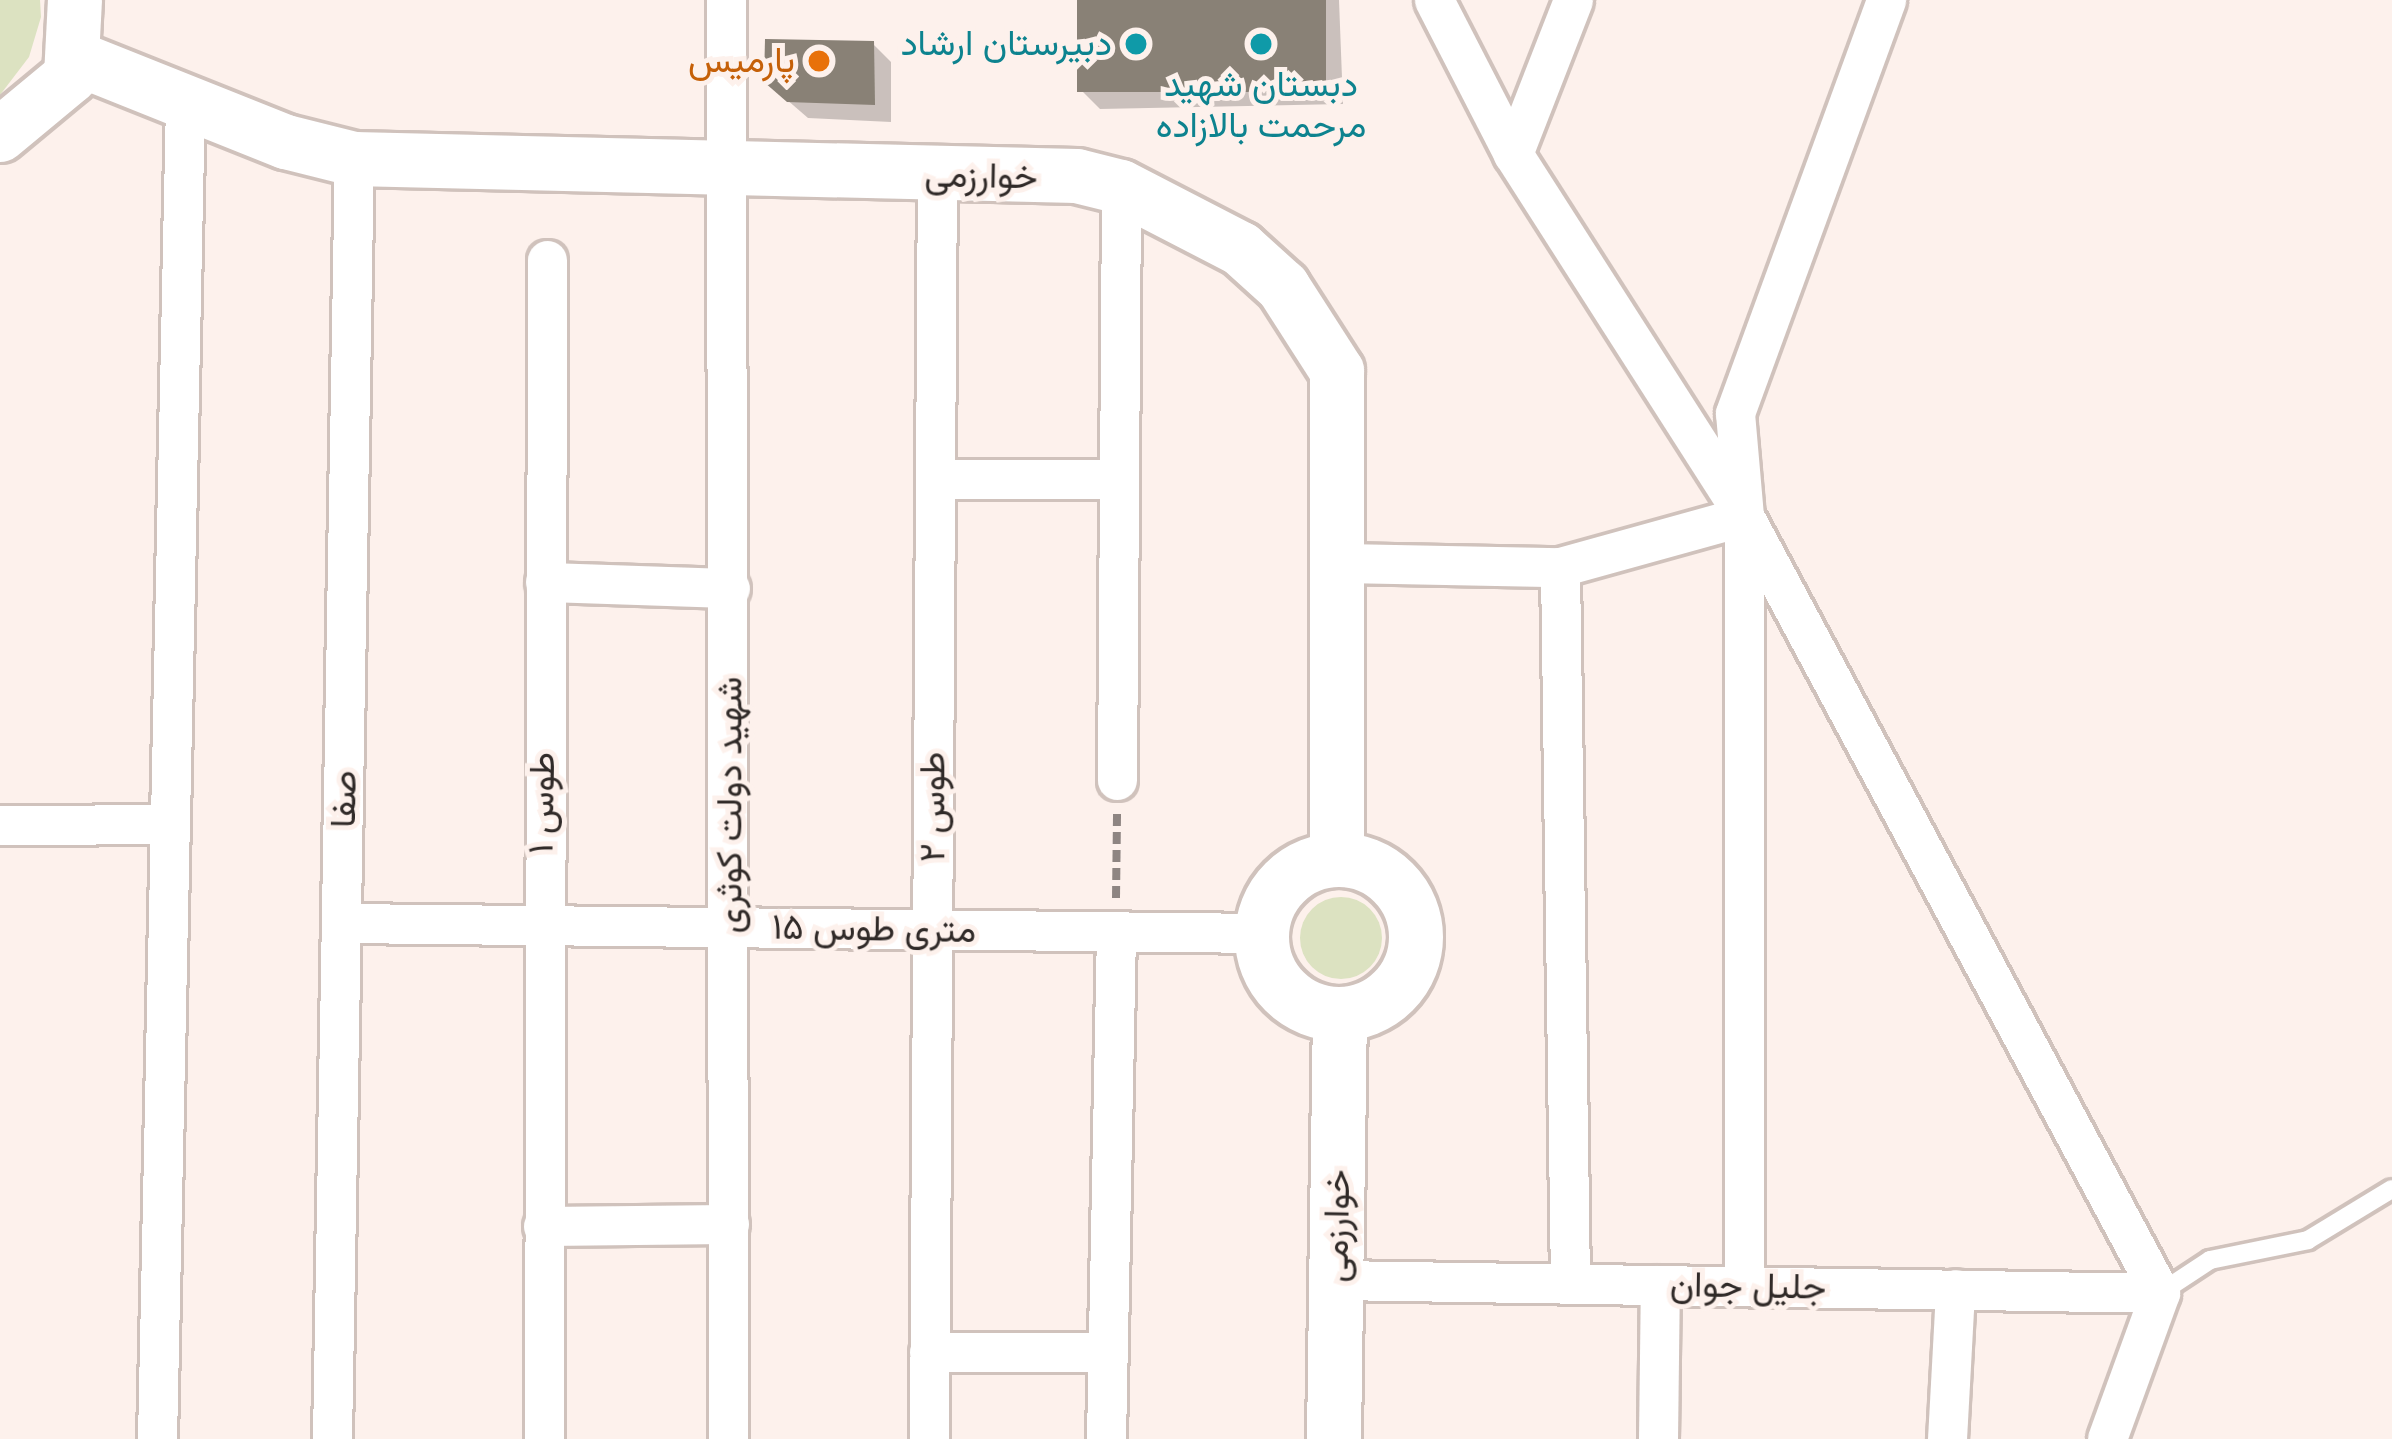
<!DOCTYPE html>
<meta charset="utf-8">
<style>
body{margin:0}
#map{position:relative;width:2392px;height:1439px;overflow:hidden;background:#fdf1ec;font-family:"Fira Sans",Vazirmatn,sans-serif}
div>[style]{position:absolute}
.green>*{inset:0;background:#dce2c1}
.round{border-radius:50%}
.shadow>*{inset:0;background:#0003}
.building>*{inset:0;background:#898176;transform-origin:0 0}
.path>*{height:8px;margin-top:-4px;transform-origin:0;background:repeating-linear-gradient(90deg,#8e8582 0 12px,transparent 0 18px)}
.roads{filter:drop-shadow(3px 0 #d0c2bc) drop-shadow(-3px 0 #d0c2bc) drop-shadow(0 3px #d0c2bc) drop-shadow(0 -3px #d0c2bc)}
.lane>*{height:18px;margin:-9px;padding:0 9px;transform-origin:9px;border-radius:9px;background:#fff}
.street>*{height:39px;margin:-19.5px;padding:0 19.5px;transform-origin:19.5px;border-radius:19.5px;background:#fff}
.secondary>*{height:54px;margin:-27px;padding:0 27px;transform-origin:27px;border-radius:27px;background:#fff}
.secondary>.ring{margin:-27px;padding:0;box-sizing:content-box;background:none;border:54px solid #fff;border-radius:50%}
.dots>*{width:33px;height:33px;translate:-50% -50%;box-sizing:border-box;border:6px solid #fdf1ec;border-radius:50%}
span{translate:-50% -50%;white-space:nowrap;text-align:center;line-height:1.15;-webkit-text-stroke:10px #fdf1ec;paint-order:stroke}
.culture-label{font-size:36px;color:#0d838f}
.right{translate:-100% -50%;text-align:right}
.food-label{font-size:36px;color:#c56008}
.street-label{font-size:36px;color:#302a28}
</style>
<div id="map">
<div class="green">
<div style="clip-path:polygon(0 0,40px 0,41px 17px,29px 57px,0 95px)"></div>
<div class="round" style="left:1300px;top:897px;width:82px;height:82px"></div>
</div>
<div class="shadow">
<div style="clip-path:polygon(1080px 0,1339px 0,1343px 104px,1100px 109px,1082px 91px)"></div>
<div style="clip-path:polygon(873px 44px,891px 62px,891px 122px,808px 118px,786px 99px)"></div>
</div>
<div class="building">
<div style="left:1077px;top:0;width:249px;height:92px"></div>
<div style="clip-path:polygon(765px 39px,874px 41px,875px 105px,787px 102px,764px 82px)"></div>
</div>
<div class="path">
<div style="left:1116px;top:898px;width:87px;rotate:-89.3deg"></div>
</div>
<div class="roads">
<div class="lane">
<div style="left:2160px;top:1293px;width:60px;rotate:-33.4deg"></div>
<div style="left:2210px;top:1260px;width:100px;rotate:-11.5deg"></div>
<div style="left:2308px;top:1240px;width:98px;rotate:-31.3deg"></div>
</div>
<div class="street">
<div style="left:726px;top:0;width:1439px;rotate:89.92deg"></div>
<div style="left:1434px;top:0;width:173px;rotate:62.8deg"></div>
<div style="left:1513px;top:154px;width:424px;rotate:57.4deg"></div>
<div style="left:1513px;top:154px;width:165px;rotate:-68.7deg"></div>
<div style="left:935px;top:479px;width:184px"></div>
<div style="left:1343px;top:563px;width:217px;rotate:1.1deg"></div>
<div style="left:1560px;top:567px;width:191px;rotate:-15.5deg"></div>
<div style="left:1744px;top:516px;width:881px;rotate:61.84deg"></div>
<div style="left:2160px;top:1293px;width:155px;rotate:110deg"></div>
<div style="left:1560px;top:567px;width:717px;rotate:89.2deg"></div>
<div style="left:545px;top:582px;width:185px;rotate:1.9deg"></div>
<div style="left:1117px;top:780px;width:593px;rotate:-89.61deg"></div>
<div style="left:0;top:825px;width:168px;rotate:-0.3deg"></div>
<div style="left:342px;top:923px;width:921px;rotate:0.62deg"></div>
<div style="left:543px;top:1226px;width:186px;rotate:-0.6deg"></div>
<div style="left:1336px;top:1280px;width:824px;rotate:0.9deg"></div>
<div style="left:1744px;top:1286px;width:770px;rotate:-90deg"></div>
<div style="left:1744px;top:516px;width:103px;rotate:-95deg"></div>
<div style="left:1735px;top:413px;width:440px;rotate:-69.9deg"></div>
<div style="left:929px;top:1352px;width:178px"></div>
<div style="left:157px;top:1439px;width:1337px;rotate:-88.8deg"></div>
<div style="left:332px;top:1439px;width:1280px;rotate:-89.02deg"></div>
<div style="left:544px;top:1439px;width:1179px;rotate:-89.85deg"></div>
<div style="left:929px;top:1439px;width:1264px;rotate:-89.64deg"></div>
<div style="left:1106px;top:1439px;width:507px;rotate:-88.87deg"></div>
<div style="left:1658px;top:1439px;width:154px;rotate:-89.3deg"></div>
<div style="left:1947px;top:1439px;width:150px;rotate:-86.9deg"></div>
</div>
<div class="secondary">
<div style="left:78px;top:59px;width:224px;rotate:21.8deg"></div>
<div style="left:286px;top:142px;width:70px;rotate:14deg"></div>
<div style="left:354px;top:159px;width:723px;rotate:1.35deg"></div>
<div style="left:1077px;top:176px;width:45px;rotate:14deg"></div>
<div style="left:1121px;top:187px;width:135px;rotate:27.3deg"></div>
<div style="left:1241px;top:249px;width:57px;rotate:42.1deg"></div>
<div style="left:1283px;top:287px;width:100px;rotate:57.3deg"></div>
<div style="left:1337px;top:371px;width:489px;rotate:90deg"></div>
<div style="left:0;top:135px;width:92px;rotate:-39.7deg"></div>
<div style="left:71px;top:76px;width:76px;rotate:-87deg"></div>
<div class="ring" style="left:1262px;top:860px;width:100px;height:100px"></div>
<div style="left:1334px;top:1439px;width:425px;rotate:-89.2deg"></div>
</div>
</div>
<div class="dots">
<div style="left:1136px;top:44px;background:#0f9aa8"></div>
<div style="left:1261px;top:44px;background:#0f9aa8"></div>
<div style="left:819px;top:61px;background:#e8710a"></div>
</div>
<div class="culture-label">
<span class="right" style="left:1112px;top:44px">دبیرستان ارشاد</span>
<span style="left:1261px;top:105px">دبستان شهید<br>مرحمت بالازاده</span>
</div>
<div class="food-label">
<span class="right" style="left:795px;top:61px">پارمیس</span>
</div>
<div class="street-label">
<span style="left:981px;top:176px;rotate:1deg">خوارزمی</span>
<span style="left:344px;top:799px;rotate:-89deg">صفا</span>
<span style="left:542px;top:803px;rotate:-89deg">طوس ۱</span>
<span style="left:730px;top:805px;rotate:-90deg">شهید دولت کوثری</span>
<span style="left:933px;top:807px;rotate:-90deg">طوس ۲</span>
<span style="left:874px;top:929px;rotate:1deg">۱۵ متری طوس</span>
<span style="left:1337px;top:1226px;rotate:-89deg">خوارزمی</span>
<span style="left:1748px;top:1286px;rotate:1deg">جلیل جوان</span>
</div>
</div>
